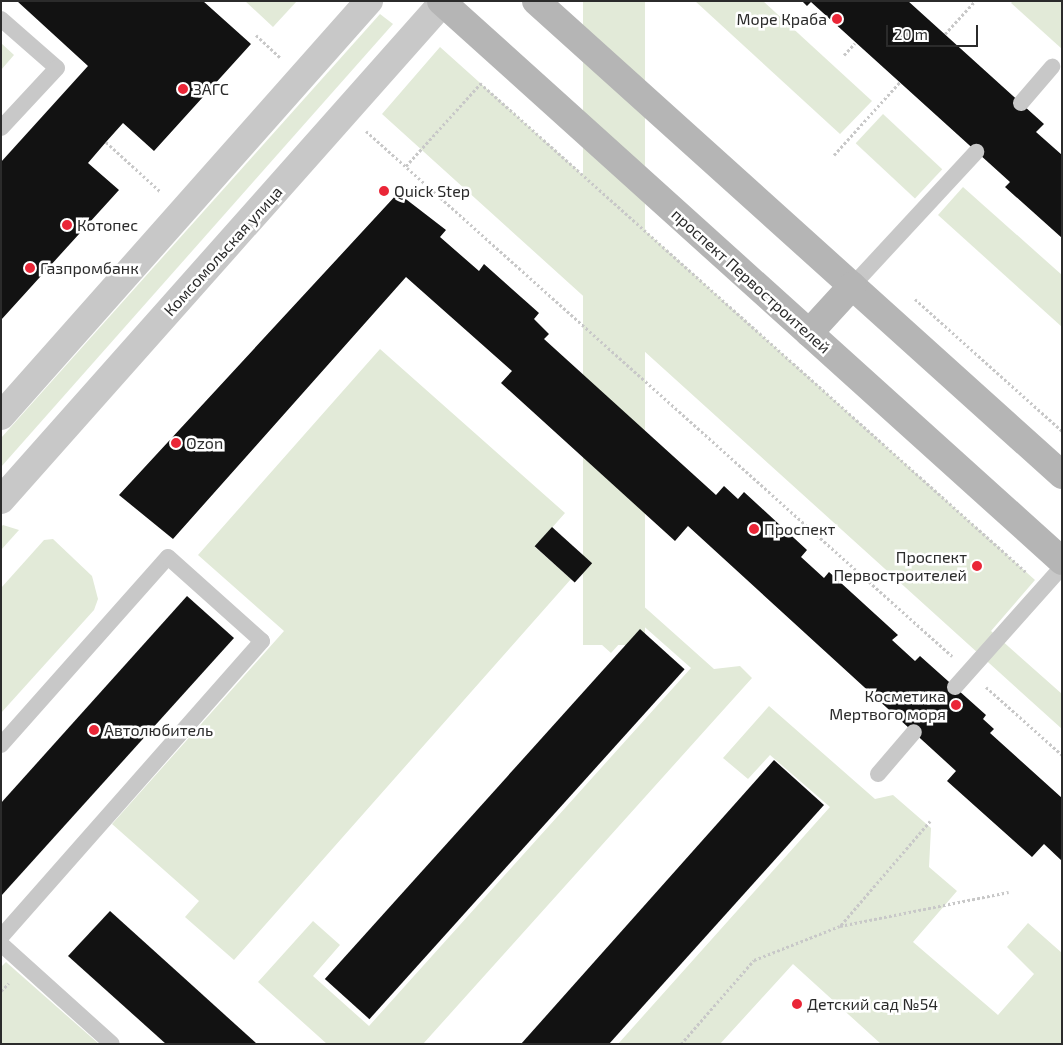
<!DOCTYPE html>
<meta charset="utf-8">
<style>
body{margin:0}
#map{position:relative;width:1063px;height:1045px;overflow:hidden;background:#fff;font-family:"Exo 2",sans-serif}
div>[style]{position:absolute}
.green>*{inset:0;background:#e2ead8;transform-origin:0 0}
.building>*{inset:0;background:#121212;transform-origin:0 0}
.path>*{height:3px;margin-top:-1.5px;transform-origin:0;background:repeating-linear-gradient(90deg,#c8c8c8 0 2.5px,transparent 0 5px)}
.service>*{height:16px;margin:-8px;padding:0 8px;transform-origin:8px;border-radius:8px;background:#c8c8c8}
.tertiary>*{height:28px;margin:-14px;padding:0 14px;transform-origin:14px;border-radius:14px;background:#c8c8c8}
.secondary>*{height:28px;margin:-14px;padding:0 14px;transform-origin:14px;border-radius:14px;background:#b5b5b5}
.dots>*{width:14px;height:14px;translate:-50% -50%;box-sizing:border-box;border:2px solid #fff;border-radius:50%}
span{translate:-50% -50%;white-space:nowrap;text-align:center;line-height:1.15;-webkit-text-stroke:5px #fff;paint-order:stroke}
.poi-label{font-size:16px;color:#2b2b2b}
.right{translate:-100% -50%;text-align:right}
.left{translate:0 -50%;text-align:left}
.street-label{font-size:16px;color:#2b2b2b}
.frame{position:absolute;inset:0;border:2px solid #2b2b2b;pointer-events:none}
.scale{position:absolute;left:886px;top:25px;width:92px;height:22px;box-sizing:border-box;border:2px solid #2b2b2b;border-top:0;padding-left:6px;font-size:15px;line-height:18px;white-space:nowrap;color:#2b2b2b;-webkit-text-stroke:4px #fff;paint-order:stroke}
</style>
<div id="map">
<div class="green">
<div style="clip-path:polygon(245px 1px,297px 1px,273px 27px)"></div>
<div style="left:583px;top:1px;width:62px;height:644px"></div>
<div style="clip-path:polygon(695px 1px,763px 1px,872px 101px,840px 134px)"></div>
<div style="clip-path:polygon(1013px 1px,1062px 1px,1062px 49px,1011px 3px)"></div>
<div style="clip-path:polygon(380px 14px,393px 24px,1px 467px,1px 438px)"></div>
<div style="clip-path:polygon(1px 43px,14px 55px,1px 70px)"></div>
<div style="clip-path:polygon(440px 47px,1035px 580px,991px 631px,1062px 694px,1062px 729px,382px 114px)"></div>
<div style="left:883px;top:114px;width:81px;height:40px;rotate:43deg"></div>
<div style="clip-path:polygon(963px 187px,1062px 275px,1062px 327px,938px 215px)"></div>
<div style="clip-path:polygon(380px 349px,565px 513px,535px 547px,571px 579px,234px 960px,185px 917px,199px 901px,112px 824px,284px 631px,198px 555px)"></div>
<div style="clip-path:polygon(3px 525px,19px 530px,1px 550px,1px 527px)"></div>
<div style="clip-path:polygon(53px 539px,92px 576px,98px 599px,94px 610px,1px 713px,1px 588px,44px 540px)"></div>
<div style="clip-path:polygon(621px 586px,714px 669px,740px 666px,752px 678px,423px 1044px,327px 1044px,258px 982px,313px 921px,340px 945px,313px 976px,369px 1026px,691px 668px,639px 622px,611px 653px,583px 628px)"></div>
<div style="clip-path:polygon(769px 706px,875px 799px,893px 795px,931px 828px,929px 867px,957px 891px,913px 942px,998px 1015px,1034px 974px,1007px 947px,1028px 923px,1062px 953px,1062px 1044px,881px 1044px,793px 964px,720px 1044px,618px 1044px,830px 807px,770px 755px,748px 779px,723px 758px)"></div>
<div style="clip-path:polygon(6px 962px,99px 1044px,1px 1044px,1px 967px)"></div>
</div>
<div class="building">
<div style="clip-path:polygon(17px 1px,203px 1px,251px 44px,154px 151px,123px 123px,106px 142px,88px 163px,119px 190px,1px 320px,1px 162px,88px 66px)"></div>
<div style="clip-path:polygon(802px 1px,908px 1px,1044px 124px,1036px 132px,1062px 155px,1062px 238px,1005px 187px,1010px 182px,811px 2px,807px 6px)"></div>
<div style="clip-path:polygon(398px 193px,446px 230px,440px 237px,479px 271px,484px 264px,539px 313px,534px 319px,549px 334px,544px 339px,716px 495px,724px 486px,738px 499px,744px 492px,807px 550px,801px 557px,824px 578px,829px 572px,898px 635px,892px 640px,915px 661px,920px 656px,986px 715px,983px 719px,994px 729px,990px 733px,1062px 798px,1062px 861px,1044px 844px,1032px 857px,947px 781px,956px 771px,688px 526px,675px 541px,501px 383px,512px 371px,406px 277px,173px 539px,119px 495px)"></div>
<div style="left:552px;top:527px;width:54px;height:26px;rotate:42deg"></div>
<div style="clip-path:polygon(187px 596px,234px 638px,1px 896px,1px 803px)"></div>
<div style="left:640px;top:629px;width:60px;height:471px;rotate:42deg"></div>
<div style="clip-path:polygon(774px 760px,824px 805px,609px 1044px,521px 1044px)"></div>
<div style="clip-path:polygon(110px 911px,193px 986px,257px 1044px,166px 1044px,68px 956px)"></div>
</div>
<div class="path">
<div style="left:945px;top:34px;width:45px;rotate:-47.7deg"></div>
<div style="left:256px;top:35px;width:33px;rotate:43deg"></div>
<div style="left:844px;top:55px;width:16px;rotate:-47deg"></div>
<div style="left:480px;top:83px;width:733px;rotate:41.85deg"></div>
<div style="left:366px;top:131px;width:787px;rotate:41.86deg"></div>
<div style="left:106px;top:142px;width:74px;rotate:42.3deg"></div>
<div style="left:834px;top:155px;width:98px;rotate:-47.9deg"></div>
<div style="left:406px;top:166px;width:112px;rotate:-47.9deg"></div>
<div style="left:915px;top:299px;width:198px;rotate:41.9deg"></div>
<div style="left:986px;top:687px;width:102px;rotate:41.8deg"></div>
<div style="left:841px;top:925px;width:137px;rotate:-49.4deg"></div>
<div style="left:1px;top:991px;width:11px;rotate:-45deg"></div>
<div style="left:681px;top:1044px;width:111px;rotate:-49deg"></div>
<div style="left:754px;top:960px;width:92px;rotate:-21.6deg"></div>
<div style="left:840px;top:926px;width:172px;rotate:-11.4deg"></div>
</div>
<div class="service">
<div style="left:1px;top:19px;width:74px;rotate:41.2deg"></div>
<div style="left:57px;top:68px;width:82px;rotate:133deg"></div>
<div style="left:1021px;top:103px;width:48px;rotate:-49.3deg"></div>
<div style="left:852px;top:286px;width:183px;rotate:-47.2deg"></div>
<div style="left:955px;top:687px;width:161px;rotate:-48.3deg"></div>
<div style="left:1px;top:745px;width:251px;rotate:-48.4deg"></div>
<div style="left:168px;top:557px;width:126px;rotate:41.8deg"></div>
<div style="left:262px;top:641px;width:395px;rotate:131.4deg"></div>
<div style="left:878px;top:774px;width:55px;rotate:-49.4deg"></div>
<div style="left:1px;top:944px;width:149px;rotate:42deg"></div>
</div>
<div class="tertiary">
<div style="left:1px;top:416px;width:555px;rotate:-48.44deg"></div>
<div style="left:1px;top:500px;width:667px;rotate:-48.4deg"></div>
</div>
<div class="secondary">
<div style="left:441px;top:1px;width:836px;rotate:42.04deg"></div>
<div style="left:536px;top:1px;width:708px;rotate:42.02deg"></div>
<div style="left:809px;top:333px;width:64px;rotate:-47.5deg"></div>
</div>
<div class="dots">
<div style="left:837px;top:19px;background:#ea2637"></div>
<div style="left:183px;top:89px;background:#ea2637"></div>
<div style="left:384px;top:191px;background:#ea2637"></div>
<div style="left:67px;top:225px;background:#ea2637"></div>
<div style="left:30px;top:268px;background:#ea2637"></div>
<div style="left:176px;top:443px;background:#ea2637"></div>
<div style="left:754px;top:529px;background:#ea2637"></div>
<div style="left:977px;top:566px;background:#ea2637"></div>
<div style="left:956px;top:705px;background:#ea2637"></div>
<div style="left:94px;top:730px;background:#ea2637"></div>
<div style="left:797px;top:1004px;background:#ea2637"></div>
</div>
<div class="poi-label">
<span class="right" style="left:827px;top:19px">Море Краба</span>
<span class="left" style="left:193px;top:89px">ЗАГС</span>
<span class="left" style="left:394px;top:191px">Quick Step</span>
<span class="left" style="left:77px;top:225px">Котопес</span>
<span class="left" style="left:40px;top:268px">Газпромбанк</span>
<span class="left" style="left:186px;top:443px">Ozon</span>
<span class="left" style="left:764px;top:529px">Проспект</span>
<span class="right" style="left:967px;top:566px">Проспект<br>Первостроителей</span>
<span class="right" style="left:946px;top:705px">Косметика<br>Мертвого моря</span>
<span class="left" style="left:104px;top:730px">Автолюбитель</span>
<span class="left" style="left:807px;top:1004px">Детский сад №54</span>
</div>
<div class="street-label">
<span style="left:223px;top:251px;rotate:-48deg">Комсомольская улица</span>
<span style="left:751px;top:281px;rotate:42deg">проспект Первостроителей</span>
</div>
<div class="frame"></div>
<div class="scale">20 m</div>
</div>
